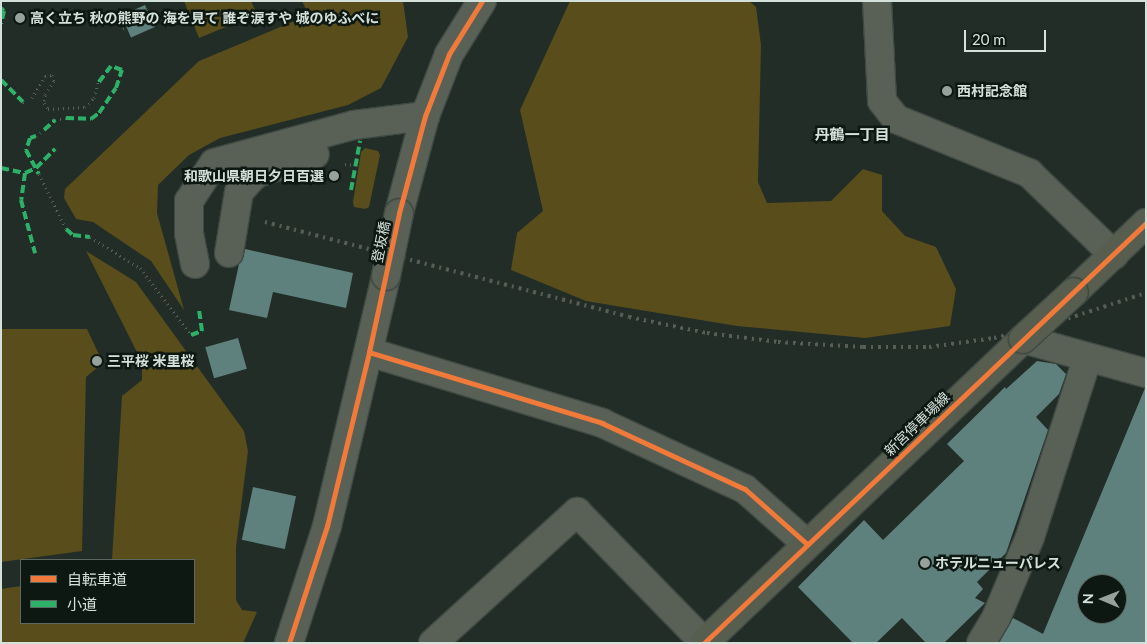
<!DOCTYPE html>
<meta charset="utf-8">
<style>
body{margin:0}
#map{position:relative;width:1147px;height:644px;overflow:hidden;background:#222d27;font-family:Lato,"Noto Sans JP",sans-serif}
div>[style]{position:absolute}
.green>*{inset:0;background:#584d1b}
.building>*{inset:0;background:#5e817e;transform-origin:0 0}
.path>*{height:3px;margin-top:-1.5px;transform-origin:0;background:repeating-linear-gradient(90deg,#585f56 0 1px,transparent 0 5px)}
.roads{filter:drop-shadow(1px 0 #3f4944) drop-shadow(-1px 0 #3f4944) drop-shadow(0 1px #3f4944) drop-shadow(0 -1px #3f4944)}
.minor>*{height:28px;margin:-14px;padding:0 14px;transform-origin:14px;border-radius:14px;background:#596055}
.major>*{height:28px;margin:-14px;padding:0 14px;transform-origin:14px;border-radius:14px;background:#575e4f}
.rail>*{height:4px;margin-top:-2px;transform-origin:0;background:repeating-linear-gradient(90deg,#585e56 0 2.5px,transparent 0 7.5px)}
.bridges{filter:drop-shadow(1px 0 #3f4944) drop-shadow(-1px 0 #3f4944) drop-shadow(0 1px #3f4944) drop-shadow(0 -1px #3f4944)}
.minor-bridge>*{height:28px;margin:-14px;padding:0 14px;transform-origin:14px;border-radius:14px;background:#596055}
.major-bridge>*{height:28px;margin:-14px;padding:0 14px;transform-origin:14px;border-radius:14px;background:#575e4f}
.quiet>*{height:4px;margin-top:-2px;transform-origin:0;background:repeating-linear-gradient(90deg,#2db169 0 8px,transparent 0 12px)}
.cycleway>*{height:5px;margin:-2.5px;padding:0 2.5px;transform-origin:2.5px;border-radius:2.5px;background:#f17a3a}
.dots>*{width:14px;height:14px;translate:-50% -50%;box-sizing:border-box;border:2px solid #0e1813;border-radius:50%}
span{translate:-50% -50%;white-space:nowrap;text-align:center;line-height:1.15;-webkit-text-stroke:5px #0e1813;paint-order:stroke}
.poi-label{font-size:14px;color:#d4e1da;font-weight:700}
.left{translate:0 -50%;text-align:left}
.right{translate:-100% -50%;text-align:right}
.street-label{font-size:14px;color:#d4e1da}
.neighbourhood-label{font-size:15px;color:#d4e1da;font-weight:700}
.frame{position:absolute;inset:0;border:2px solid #d4e1da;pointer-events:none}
.legend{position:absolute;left:20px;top:559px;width:175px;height:65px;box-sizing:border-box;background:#0e1813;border:1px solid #5d6863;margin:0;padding:6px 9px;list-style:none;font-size:15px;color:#d4e1da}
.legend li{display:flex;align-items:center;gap:10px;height:25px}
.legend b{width:25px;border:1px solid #5d6863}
.north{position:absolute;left:1077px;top:574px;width:50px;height:50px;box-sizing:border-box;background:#0e1813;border:1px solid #5d6863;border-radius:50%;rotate:271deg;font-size:14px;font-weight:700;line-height:20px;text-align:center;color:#d4e1da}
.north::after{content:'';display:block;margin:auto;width:18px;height:22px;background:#96a29b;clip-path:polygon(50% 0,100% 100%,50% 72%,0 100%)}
.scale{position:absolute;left:964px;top:30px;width:82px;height:22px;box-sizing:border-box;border:2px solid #d4e1da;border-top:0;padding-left:6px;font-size:15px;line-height:18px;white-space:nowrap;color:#d4e1da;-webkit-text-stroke:4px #0e1813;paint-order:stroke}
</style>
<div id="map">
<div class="green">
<div style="clip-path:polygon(184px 1px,251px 1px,257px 14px,199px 38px)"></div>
<div style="clip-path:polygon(302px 1px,403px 1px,408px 37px,381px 88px,348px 105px,220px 138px,189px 155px,158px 185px,157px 213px,184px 310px,151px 261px,93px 222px,76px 219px,64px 198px,65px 189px,199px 61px,309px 15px)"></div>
<div style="clip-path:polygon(570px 1px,749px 1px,756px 7px,761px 45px,758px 182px,767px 203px,831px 201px,863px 169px,882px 175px,882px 211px,905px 236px,936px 247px,956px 289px,950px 326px,865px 338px,737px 326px,586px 301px,511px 270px,517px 233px,543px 211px,520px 110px)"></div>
<div style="clip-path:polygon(365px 148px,378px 151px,380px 155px,369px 207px,365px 209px,354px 207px,353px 202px,361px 152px)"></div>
<div style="clip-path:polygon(86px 251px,136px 282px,244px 431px,248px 451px,236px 547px,236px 600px,242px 610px,257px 612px,243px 643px,1px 643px,1px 589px,21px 586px,21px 623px,194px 623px,194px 560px,112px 560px,122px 396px,142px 380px,142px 362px)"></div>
<div style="clip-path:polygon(1px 329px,87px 329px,103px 363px,86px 377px,82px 551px,1px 562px)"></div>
</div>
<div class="building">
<div style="left:145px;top:5px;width:24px;height:26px;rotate:66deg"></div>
<div style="clip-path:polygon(245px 249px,353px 273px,346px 308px,273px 292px,267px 318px,229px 310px,239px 264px)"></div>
<div style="left:238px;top:338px;width:32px;height:34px;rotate:74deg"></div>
<div style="clip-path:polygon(1037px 361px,1056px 364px,1066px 374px,1059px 394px,1036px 417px,1048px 430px,1006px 553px,977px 582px,983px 589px,975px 598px,985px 603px,944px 643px,926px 643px,902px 618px,876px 643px,853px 643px,798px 587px,864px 520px,883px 540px,964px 461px,947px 444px,1005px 387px,1006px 389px)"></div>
<div style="clip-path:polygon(evenodd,1145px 388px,1146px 643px,999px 643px,1013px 618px,1043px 634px,1145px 388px,1087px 584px,1117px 584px,1117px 614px,1087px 614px,1087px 584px)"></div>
<div style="left:253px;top:487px;width:44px;height:54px;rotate:12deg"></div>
</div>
<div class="path">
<div style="left:123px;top:29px;width:4px;rotate:-27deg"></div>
<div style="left:32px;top:98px;width:26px;rotate:-59deg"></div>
<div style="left:45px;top:76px;width:7px;rotate:-8deg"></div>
<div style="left:52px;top:75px;width:6px;rotate:72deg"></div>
<div style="left:54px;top:81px;width:17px;rotate:123deg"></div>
<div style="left:45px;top:95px;width:8px;rotate:97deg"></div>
<div style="left:44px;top:103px;width:7px;rotate:56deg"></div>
<div style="left:48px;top:109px;width:37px;rotate:-3deg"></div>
<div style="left:85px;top:107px;width:13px;rotate:-45deg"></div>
<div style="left:94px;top:98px;width:16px;rotate:-75deg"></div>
<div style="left:23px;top:102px;width:4px;rotate:27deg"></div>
<div style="left:55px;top:120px;width:11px;rotate:-10deg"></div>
<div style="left:36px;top:136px;width:10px;rotate:-37deg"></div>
<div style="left:345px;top:164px;width:10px;rotate:6deg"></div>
<div style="left:39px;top:174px;width:61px;rotate:63.9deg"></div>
<div style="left:90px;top:237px;width:59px;rotate:31.8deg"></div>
<div style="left:140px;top:268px;width:84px;rotate:52.7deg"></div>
</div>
<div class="roads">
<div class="minor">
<div style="left:877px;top:1px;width:100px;rotate:87.1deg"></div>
<div style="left:882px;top:101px;width:23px;rotate:52deg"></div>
<div style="left:896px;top:119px;width:144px;rotate:22.1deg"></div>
<div style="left:1029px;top:173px;width:118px;rotate:44deg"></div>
<div style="left:399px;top:213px;width:100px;rotate:-75deg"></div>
<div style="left:425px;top:116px;width:66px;rotate:-68.8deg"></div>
<div style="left:449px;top:54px;width:62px;rotate:-58.1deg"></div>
<div style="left:229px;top:253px;width:62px;rotate:-80.7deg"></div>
<div style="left:239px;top:192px;width:24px;rotate:-48deg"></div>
<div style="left:255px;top:174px;width:63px;rotate:-18.4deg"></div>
<div style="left:195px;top:264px;width:31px;rotate:-101deg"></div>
<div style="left:189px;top:234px;width:33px;rotate:-90deg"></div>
<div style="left:189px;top:201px;width:45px;rotate:-56.7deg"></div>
<div style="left:214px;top:163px;width:145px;rotate:-15.2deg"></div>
<div style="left:354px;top:125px;width:72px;rotate:-7.2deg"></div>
<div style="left:1023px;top:339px;width:128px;rotate:15.5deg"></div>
<div style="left:369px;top:352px;width:244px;rotate:16.9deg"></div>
<div style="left:602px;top:423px;width:157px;rotate:24.8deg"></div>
<div style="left:745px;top:489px;width:83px;rotate:41.6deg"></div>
<div style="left:289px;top:643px;width:123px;rotate:-72deg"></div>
<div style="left:327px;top:526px;width:257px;rotate:-76.7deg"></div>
<div style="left:433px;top:643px;width:195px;rotate:-42.3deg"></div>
<div style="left:577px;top:512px;width:182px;rotate:45.7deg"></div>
<div style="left:981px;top:643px;width:29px;rotate:-59deg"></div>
<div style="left:996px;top:618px;width:88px;rotate:-67.2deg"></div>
<div style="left:1030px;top:537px;width:187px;rotate:-72.2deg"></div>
</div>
<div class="major">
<div style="left:1074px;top:292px;width:100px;rotate:-43.8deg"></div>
<div style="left:704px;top:643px;width:441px;rotate:-43.6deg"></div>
</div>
</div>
<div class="rail">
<div style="left:265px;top:222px;width:376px;rotate:14.6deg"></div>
<div style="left:629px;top:317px;width:80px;rotate:11.6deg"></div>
<div style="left:707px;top:333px;width:72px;rotate:7.2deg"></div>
<div style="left:778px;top:342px;width:85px;rotate:3.4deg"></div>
<div style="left:863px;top:347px;width:66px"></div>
<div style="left:929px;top:347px;width:66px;rotate:-7.9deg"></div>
<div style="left:994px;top:338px;width:62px;rotate:-14deg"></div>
<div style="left:1054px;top:323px;width:97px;rotate:-18.1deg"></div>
</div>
<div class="bridges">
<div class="minor-bridge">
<div style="left:386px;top:276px;width:64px;rotate:-78.3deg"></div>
</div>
<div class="major-bridge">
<div style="left:1023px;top:339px;width:69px;rotate:-42.7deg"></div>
</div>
</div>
<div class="quiet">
<div style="left:1px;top:8px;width:4px;rotate:45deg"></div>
<div style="left:4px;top:11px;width:13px;rotate:103deg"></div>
<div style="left:1px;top:80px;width:31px;rotate:45deg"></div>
<div style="left:66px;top:118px;width:25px;rotate:2deg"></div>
<div style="left:91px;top:119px;width:10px;rotate:-37deg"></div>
<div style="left:99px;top:113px;width:30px;rotate:-56deg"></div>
<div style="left:116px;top:88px;width:19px;rotate:-72deg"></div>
<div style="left:122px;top:70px;width:12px;rotate:-160deg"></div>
<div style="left:111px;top:66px;width:21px;rotate:127deg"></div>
<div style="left:44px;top:130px;width:15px;rotate:-42deg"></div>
<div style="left:36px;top:136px;width:6px;rotate:162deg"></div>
<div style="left:30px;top:138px;width:13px;rotate:108deg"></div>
<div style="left:26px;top:150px;width:27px;rotate:62deg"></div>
<div style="left:1px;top:168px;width:25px;rotate:12deg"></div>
<div style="left:25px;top:173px;width:12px;rotate:-24deg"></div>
<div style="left:36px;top:168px;width:27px;rotate:-45deg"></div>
<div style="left:25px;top:173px;width:27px;rotate:98deg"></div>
<div style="left:21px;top:200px;width:55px;rotate:75.2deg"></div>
<div style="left:351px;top:190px;width:50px;rotate:-79.6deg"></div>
<div style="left:66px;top:229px;width:9px;rotate:41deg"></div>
<div style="left:73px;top:235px;width:17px;rotate:7deg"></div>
<div style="left:191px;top:335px;width:12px;rotate:-20deg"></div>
<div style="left:202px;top:331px;width:21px;rotate:-98deg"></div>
</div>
<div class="cycleway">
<div style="left:369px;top:352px;width:244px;rotate:16.9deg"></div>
<div style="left:602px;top:423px;width:157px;rotate:24.8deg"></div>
<div style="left:745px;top:489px;width:83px;rotate:41.6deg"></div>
<div style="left:289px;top:643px;width:123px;rotate:-72deg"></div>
<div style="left:327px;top:526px;width:179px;rotate:-76.4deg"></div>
<div style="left:369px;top:352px;width:142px;rotate:-77.8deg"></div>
<div style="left:399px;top:213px;width:100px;rotate:-75deg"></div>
<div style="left:425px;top:116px;width:66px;rotate:-68.8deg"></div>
<div style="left:449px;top:54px;width:62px;rotate:-58.1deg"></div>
<div style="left:704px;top:643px;width:610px;rotate:-43.54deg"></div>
</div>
<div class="dots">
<div style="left:20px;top:18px;background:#96a29b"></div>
<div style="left:947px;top:91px;background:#96a29b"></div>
<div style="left:334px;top:176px;background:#96a29b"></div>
<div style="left:97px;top:361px;background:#96a29b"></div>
<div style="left:925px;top:563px;background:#96a29b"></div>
</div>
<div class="poi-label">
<span class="left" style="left:30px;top:18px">高く立ち 秋の熊野の 海を見て 誰ぞ涙すや 城のゆふべに</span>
<span class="left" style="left:957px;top:91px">西村記念館</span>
<span class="right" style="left:324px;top:176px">和歌山県朝日夕日百選</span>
<span class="left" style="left:107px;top:361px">三平桜 米里桜</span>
<span class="left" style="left:935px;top:563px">ホテルニューパレス</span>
</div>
<div class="street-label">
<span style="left:381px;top:242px;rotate:-79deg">登坂橋</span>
<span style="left:917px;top:424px;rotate:-44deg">新宮停車場線</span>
</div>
<div class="neighbourhood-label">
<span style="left:852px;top:135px">丹鶴一丁目</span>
</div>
<div class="frame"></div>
<ul class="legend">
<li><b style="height:6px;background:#f17a3a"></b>自転車道</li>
<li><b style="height:6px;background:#2db169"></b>小道</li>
</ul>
<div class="north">N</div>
<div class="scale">20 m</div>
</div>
